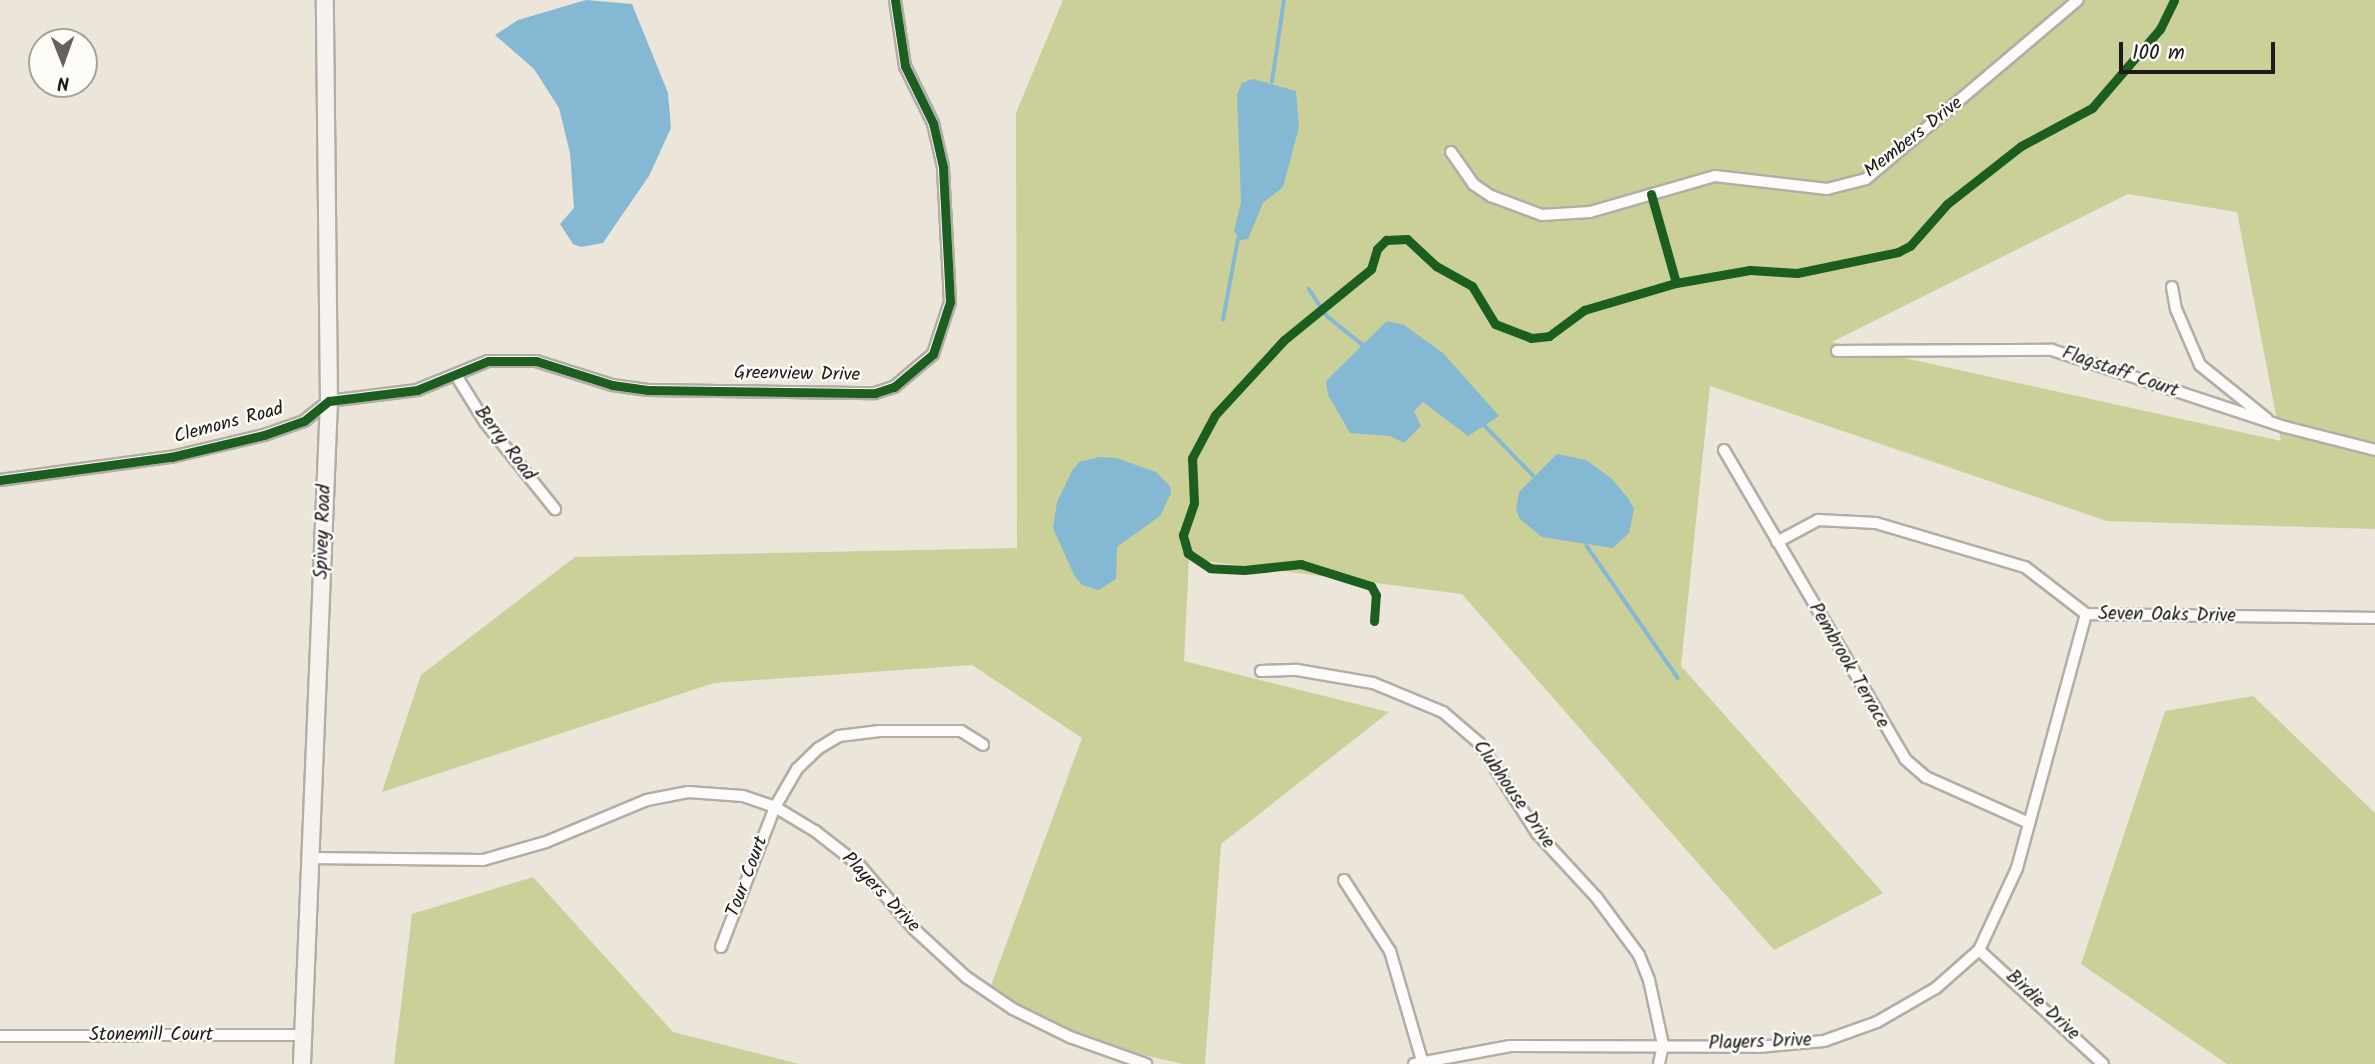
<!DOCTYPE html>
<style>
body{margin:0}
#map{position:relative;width:2375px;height:1064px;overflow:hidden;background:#ece5d9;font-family:Kalam,sans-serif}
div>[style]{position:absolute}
.green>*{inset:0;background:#cad098}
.water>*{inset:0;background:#85b8d3}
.stream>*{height:3.5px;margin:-1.75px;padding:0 1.75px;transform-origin:1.75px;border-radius:1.75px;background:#85b8d3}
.roads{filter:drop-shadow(2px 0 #b2ada6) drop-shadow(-2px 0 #b2ada6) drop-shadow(0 2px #b2ada6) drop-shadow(0 -2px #b2ada6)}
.street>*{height:10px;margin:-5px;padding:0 5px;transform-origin:5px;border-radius:5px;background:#fcfbf9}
.secondary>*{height:16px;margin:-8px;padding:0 8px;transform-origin:8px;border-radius:8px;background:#f6f3ee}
.cycleway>*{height:9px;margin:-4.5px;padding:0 4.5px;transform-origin:4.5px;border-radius:4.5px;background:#1b5e20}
span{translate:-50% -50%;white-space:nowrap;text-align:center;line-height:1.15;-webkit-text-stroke:5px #fdfcf7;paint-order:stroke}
.street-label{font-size:19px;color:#1c1c1c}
.north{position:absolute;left:28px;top:28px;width:70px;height:70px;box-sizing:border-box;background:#fdfcf7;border:2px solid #a3a29f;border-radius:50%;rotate:179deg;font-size:19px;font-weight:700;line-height:28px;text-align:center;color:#1c1c1c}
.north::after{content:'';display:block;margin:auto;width:24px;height:32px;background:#65625e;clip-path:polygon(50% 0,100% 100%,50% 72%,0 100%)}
.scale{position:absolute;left:2119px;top:42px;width:156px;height:32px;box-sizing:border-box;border:4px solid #1c1c1c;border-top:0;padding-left:9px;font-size:21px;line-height:24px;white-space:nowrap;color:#1c1c1c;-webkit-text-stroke:5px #fdfcf7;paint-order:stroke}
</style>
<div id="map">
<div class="green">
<div style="clip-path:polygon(evenodd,1063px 0,2375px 0,2375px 529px,2107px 521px,1710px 386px,1681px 666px,1883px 893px,1774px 950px,1462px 594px,1189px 559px,1184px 661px,1389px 712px,1221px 844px,1205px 1064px,1183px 1064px,1095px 1044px,986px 999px,1082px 738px,972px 665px,714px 683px,382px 792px,421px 675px,575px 557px,1017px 548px,1016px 113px,1063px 0,2128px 194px,2237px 212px,2281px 441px,1832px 342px,2128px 194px)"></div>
<div style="clip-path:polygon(2253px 696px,2375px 813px,2375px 1064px,2227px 1064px,2081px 964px,2165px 711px)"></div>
<div style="clip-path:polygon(533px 877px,673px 1032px,799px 1064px,394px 1064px,412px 914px)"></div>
</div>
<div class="water">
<div style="clip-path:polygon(586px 0,632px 4px,668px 93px,671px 128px,649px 176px,609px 234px,603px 243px,581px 247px,573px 244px,560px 224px,574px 208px,570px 153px,559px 108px,534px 69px,495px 35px,518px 20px)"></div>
<div style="clip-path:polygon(1253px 79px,1296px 91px,1299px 127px,1283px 187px,1263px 203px,1248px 239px,1240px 240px,1234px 231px,1241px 202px,1237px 95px,1242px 83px)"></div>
<div style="clip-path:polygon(1387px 321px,1404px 325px,1443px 353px,1499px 416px,1468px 436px,1423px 402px,1414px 411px,1421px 426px,1404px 443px,1390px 436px,1350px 433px,1328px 395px,1326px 381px)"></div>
<div style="clip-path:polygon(1557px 454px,1586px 460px,1611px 478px,1628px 498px,1634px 509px,1629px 533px,1613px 548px,1542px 537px,1520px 519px,1516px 510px,1519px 492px)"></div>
<div style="clip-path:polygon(1099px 457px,1116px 458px,1156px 472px,1170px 486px,1171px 493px,1160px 516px,1117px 547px,1116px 579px,1099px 590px,1082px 585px,1074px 575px,1053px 528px,1057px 502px,1072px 471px,1079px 462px)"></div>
</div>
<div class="stream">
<div style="left:1272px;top:82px;width:83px;rotate:-81.7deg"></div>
<div style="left:1309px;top:289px;width:32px;rotate:56deg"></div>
<div style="left:1327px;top:316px;width:46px;rotate:38.9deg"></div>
<div style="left:1223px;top:320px;width:82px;rotate:-79.5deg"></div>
<div style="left:1484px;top:425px;width:70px;rotate:45.6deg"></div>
<div style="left:1587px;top:546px;width:160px;rotate:55.4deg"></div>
</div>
<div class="roads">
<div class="street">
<div style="left:1451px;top:152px;width:39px;rotate:55deg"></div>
<div style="left:1473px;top:184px;width:22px;rotate:34deg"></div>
<div style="left:1491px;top:196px;width:54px;rotate:20.4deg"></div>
<div style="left:1542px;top:215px;width:48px;rotate:-3.6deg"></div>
<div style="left:1590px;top:212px;width:130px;rotate:-16.1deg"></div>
<div style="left:1715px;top:176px;width:113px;rotate:6.6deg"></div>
<div style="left:1827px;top:189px;width:40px;rotate:-14.4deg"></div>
<div style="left:1866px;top:179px;width:277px;rotate:-40.2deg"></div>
<div style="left:2172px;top:287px;width:22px;rotate:80deg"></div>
<div style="left:2176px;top:309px;width:61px;rotate:66.8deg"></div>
<div style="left:2200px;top:365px;width:86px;rotate:38.9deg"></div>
<div style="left:1837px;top:351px;width:215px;rotate:-0.3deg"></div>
<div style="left:2052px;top:350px;width:245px;rotate:18.3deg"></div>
<div style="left:2285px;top:427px;width:93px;rotate:14.3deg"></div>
<div style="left:457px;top:377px;width:53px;rotate:58.1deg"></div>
<div style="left:485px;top:422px;width:112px;rotate:51.2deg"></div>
<div style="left:1724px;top:450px;width:358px;rotate:59.6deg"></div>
<div style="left:1905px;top:759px;width:28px;rotate:41deg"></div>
<div style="left:1926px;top:777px;width:113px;rotate:24.1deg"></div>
<div style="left:0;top:480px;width:173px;rotate:-7.7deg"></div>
<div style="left:171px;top:457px;width:96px;rotate:-13.3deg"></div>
<div style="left:264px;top:435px;width:42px;rotate:-19.3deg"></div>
<div style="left:304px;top:421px;width:32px;rotate:-39deg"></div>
<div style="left:329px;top:401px;width:89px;rotate:-7.1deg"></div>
<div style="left:417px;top:390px;width:77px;rotate:-22.2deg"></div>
<div style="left:488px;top:361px;width:48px"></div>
<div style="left:536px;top:361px;width:80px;rotate:17.5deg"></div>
<div style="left:612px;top:385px;width:36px;rotate:8deg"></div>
<div style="left:648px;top:390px;width:227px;rotate:0.8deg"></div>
<div style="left:875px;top:393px;width:20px;rotate:-18deg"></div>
<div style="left:894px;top:387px;width:51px;rotate:-40.2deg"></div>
<div style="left:933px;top:354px;width:55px;rotate:-71.9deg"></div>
<div style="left:950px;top:302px;width:135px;rotate:-93deg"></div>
<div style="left:943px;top:167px;width:45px;rotate:-102.8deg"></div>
<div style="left:933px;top:123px;width:64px;rotate:-116.2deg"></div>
<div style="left:905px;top:66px;width:67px;rotate:-98.6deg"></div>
<div style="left:1777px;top:542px;width:47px;rotate:-28.2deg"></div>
<div style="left:1818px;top:520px;width:58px;rotate:3deg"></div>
<div style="left:1876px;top:523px;width:155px;rotate:16.5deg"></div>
<div style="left:2025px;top:567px;width:77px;rotate:37.6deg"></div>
<div style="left:2086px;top:614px;width:289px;rotate:0.8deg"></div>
<div style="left:1261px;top:671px;width:36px;rotate:-2deg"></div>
<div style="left:1297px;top:670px;width:77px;rotate:9.7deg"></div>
<div style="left:1373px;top:683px;width:76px;rotate:22.5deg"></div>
<div style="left:1443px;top:712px;width:48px;rotate:40.7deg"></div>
<div style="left:1479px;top:743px;width:107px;rotate:57.2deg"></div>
<div style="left:1537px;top:833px;width:88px;rotate:47.3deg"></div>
<div style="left:1597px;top:898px;width:71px;rotate:53.6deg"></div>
<div style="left:1639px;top:955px;width:27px;rotate:68deg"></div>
<div style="left:1649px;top:980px;width:66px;rotate:77.8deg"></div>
<div style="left:1663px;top:1045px;width:19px;rotate:102deg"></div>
<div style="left:310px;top:858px;width:173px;rotate:0.7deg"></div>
<div style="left:483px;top:860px;width:66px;rotate:-15.9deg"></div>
<div style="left:546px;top:842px;width:109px;rotate:-22.6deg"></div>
<div style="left:647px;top:800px;width:42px;rotate:-11deg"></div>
<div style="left:688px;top:792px;width:55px;rotate:4.2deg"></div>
<div style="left:743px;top:796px;width:34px;rotate:19deg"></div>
<div style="left:775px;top:807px;width:47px;rotate:31deg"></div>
<div style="left:815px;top:831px;width:57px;rotate:37.9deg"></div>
<div style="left:860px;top:866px;width:83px;rotate:49.4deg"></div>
<div style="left:914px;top:929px;width:71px;rotate:42.7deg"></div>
<div style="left:966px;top:977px;width:57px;rotate:34.2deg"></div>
<div style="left:1013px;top:1009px;width:64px;rotate:26.2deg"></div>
<div style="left:1070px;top:1037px;width:81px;rotate:19.6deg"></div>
<div style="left:1344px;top:880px;width:85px;rotate:57.1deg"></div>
<div style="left:1390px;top:951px;width:118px;rotate:73.7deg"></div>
<div style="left:721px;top:947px;width:150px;rotate:-68.9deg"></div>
<div style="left:775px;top:807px;width:44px;rotate:-59.9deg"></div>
<div style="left:797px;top:769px;width:30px;rotate:-44deg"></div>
<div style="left:819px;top:748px;width:23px;rotate:-31deg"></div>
<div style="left:839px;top:736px;width:39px;rotate:-7deg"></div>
<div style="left:878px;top:731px;width:83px"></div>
<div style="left:961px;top:731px;width:26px;rotate:32deg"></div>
<div style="left:1979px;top:950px;width:168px;rotate:42.6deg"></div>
<div style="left:0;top:1036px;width:302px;rotate:-0.2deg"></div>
<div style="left:1414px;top:1064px;width:98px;rotate:-10.6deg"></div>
<div style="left:1510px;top:1046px;width:248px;rotate:0.2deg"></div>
<div style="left:1758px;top:1047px;width:66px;rotate:-5.2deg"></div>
<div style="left:1824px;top:1041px;width:56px;rotate:-19.7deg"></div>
<div style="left:1877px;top:1022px;width:68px;rotate:-30deg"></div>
<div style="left:1936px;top:988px;width:57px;rotate:-41.5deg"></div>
<div style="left:1979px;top:950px;width:90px;rotate:-65.1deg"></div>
<div style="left:2017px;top:868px;width:263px;rotate:-74.8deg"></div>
</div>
<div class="secondary">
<div style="left:302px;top:1064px;width:664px;rotate:-87.67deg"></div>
<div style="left:329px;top:401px;width:401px;rotate:-90.6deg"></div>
</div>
</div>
<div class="cycleway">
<div style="left:1651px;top:194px;width:92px;rotate:74.3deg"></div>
<div style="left:0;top:480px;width:173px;rotate:-7.7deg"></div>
<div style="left:171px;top:457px;width:96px;rotate:-13.3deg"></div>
<div style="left:264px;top:435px;width:42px;rotate:-19.3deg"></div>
<div style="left:304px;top:421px;width:32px;rotate:-39deg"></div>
<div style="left:329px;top:401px;width:89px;rotate:-7.1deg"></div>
<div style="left:417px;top:390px;width:77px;rotate:-22.2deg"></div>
<div style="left:488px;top:361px;width:48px"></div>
<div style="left:536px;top:361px;width:80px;rotate:17.5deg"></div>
<div style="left:612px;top:385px;width:36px;rotate:8deg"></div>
<div style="left:648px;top:390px;width:227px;rotate:0.8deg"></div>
<div style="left:875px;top:393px;width:20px;rotate:-18deg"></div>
<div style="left:894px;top:387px;width:51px;rotate:-40.2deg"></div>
<div style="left:933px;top:354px;width:55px;rotate:-71.9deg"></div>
<div style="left:950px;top:302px;width:135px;rotate:-93deg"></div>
<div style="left:943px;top:167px;width:45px;rotate:-102.8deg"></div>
<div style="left:933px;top:123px;width:64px;rotate:-116.2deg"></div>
<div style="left:905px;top:66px;width:67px;rotate:-98.6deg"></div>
<div style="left:1374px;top:621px;width:26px;rotate:-86deg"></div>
<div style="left:1376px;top:595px;width:10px;rotate:-119deg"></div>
<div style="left:1371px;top:586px;width:73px;rotate:-162.6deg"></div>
<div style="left:1301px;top:564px;width:57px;rotate:174deg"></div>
<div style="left:1244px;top:570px;width:34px;rotate:-177deg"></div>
<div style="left:1210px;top:568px;width:27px;rotate:-146deg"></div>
<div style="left:1188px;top:553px;width:19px;rotate:-106deg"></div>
<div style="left:1183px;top:535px;width:34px;rotate:-71deg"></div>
<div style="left:1194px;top:503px;width:45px;rotate:-92.5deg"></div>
<div style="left:1192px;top:458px;width:49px;rotate:-61.9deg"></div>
<div style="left:1215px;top:415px;width:102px;rotate:-47.4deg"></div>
<div style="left:1284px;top:340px;width:112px;rotate:-39.2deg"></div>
<div style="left:1371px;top:269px;width:21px;rotate:-73deg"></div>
<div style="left:1377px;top:249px;width:13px;rotate:-45deg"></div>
<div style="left:1386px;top:240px;width:21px;rotate:-3deg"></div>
<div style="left:1407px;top:239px;width:40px;rotate:43deg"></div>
<div style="left:1436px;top:266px;width:41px;rotate:29.1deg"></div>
<div style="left:1472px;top:286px;width:44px;rotate:58.8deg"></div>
<div style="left:1495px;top:324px;width:39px;rotate:21deg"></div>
<div style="left:1531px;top:338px;width:18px;rotate:-6deg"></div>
<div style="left:1549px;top:336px;width:44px;rotate:-36.6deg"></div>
<div style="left:1584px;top:310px;width:96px;rotate:-16.4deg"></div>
<div style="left:1676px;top:283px;width:75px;rotate:-10deg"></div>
<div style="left:1750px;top:270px;width:47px;rotate:3.7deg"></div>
<div style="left:1797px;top:273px;width:103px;rotate:-11.7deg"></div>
<div style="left:1898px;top:252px;width:13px;rotate:-27deg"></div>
<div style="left:1910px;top:246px;width:56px;rotate:-48.6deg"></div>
<div style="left:1947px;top:204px;width:94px;rotate:-38.1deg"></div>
<div style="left:2021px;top:146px;width:81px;rotate:-28.2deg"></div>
<div style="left:2092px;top:108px;width:104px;rotate:-49.3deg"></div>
<div style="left:2160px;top:29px;width:32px;rotate:-64deg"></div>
</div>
<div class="street-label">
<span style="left:1914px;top:138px;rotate:-38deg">Members Drive</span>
<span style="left:2120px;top:373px;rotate:19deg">Flagstaff Court</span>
<span style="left:797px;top:375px;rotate:1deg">Greenview Drive</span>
<span style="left:229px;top:424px;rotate:-15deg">Clemons Road</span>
<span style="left:504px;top:444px;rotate:53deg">Berry Road</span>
<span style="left:324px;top:532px;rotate:-88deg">Spivey Road</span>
<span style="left:2167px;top:616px;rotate:1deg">Seven Oaks Drive</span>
<span style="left:1848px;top:666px;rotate:60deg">Pembrook Terrace</span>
<span style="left:1513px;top:795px;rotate:55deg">Clubhouse Drive</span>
<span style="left:748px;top:877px;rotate:-69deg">Tour Court</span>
<span style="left:880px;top:893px;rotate:46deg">Players Drive</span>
<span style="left:2042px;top:1006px;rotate:43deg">Birdie Drive</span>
<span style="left:151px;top:1036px">Stonemill Court</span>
<span style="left:1760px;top:1043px;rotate:-2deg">Players Drive</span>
</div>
<div class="north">N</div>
<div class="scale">100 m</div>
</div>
